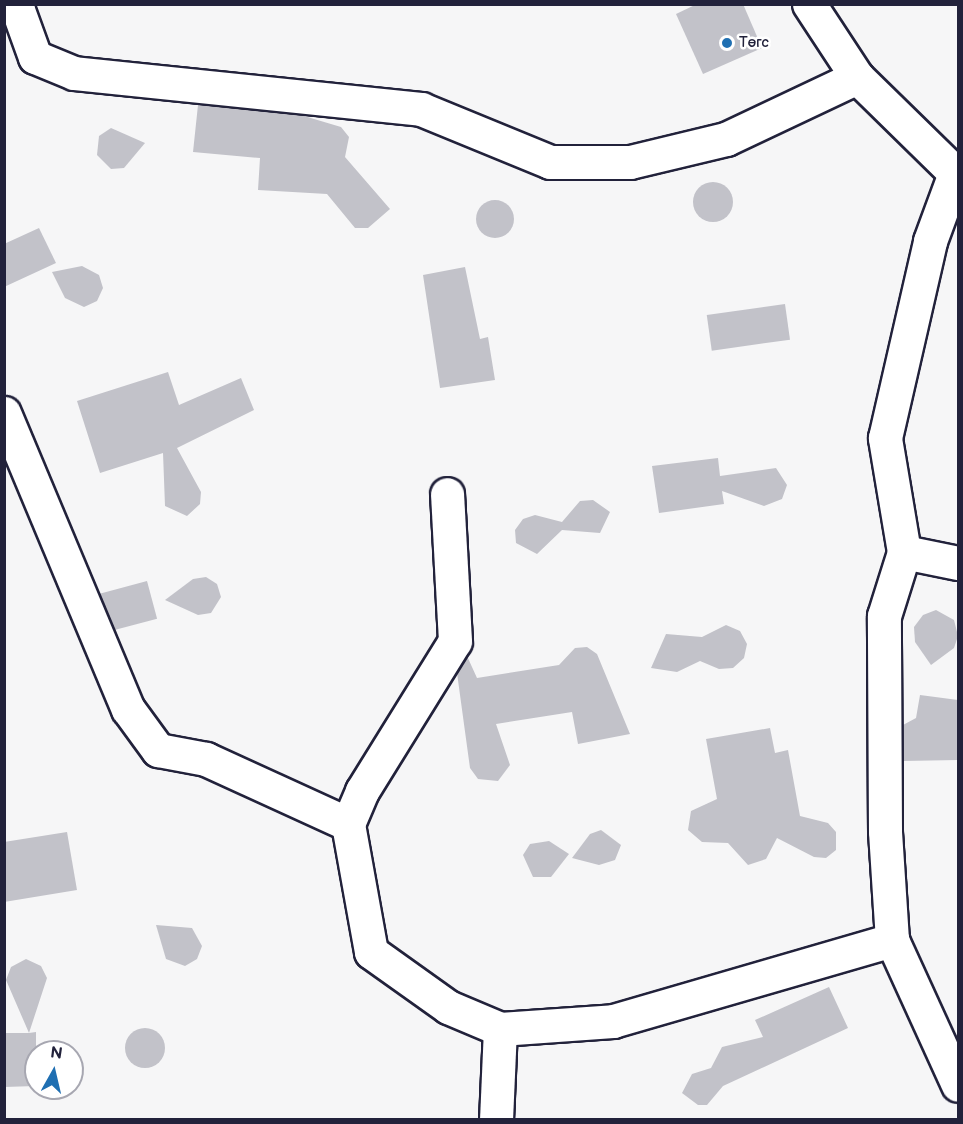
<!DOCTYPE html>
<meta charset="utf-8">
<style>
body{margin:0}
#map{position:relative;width:963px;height:1124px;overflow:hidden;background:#f6f6f7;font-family:"Balsamiq Sans",sans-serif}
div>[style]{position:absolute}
.building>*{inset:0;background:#c2c2c9;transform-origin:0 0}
.round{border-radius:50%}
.roads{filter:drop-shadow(2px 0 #22223b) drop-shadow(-2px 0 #22223b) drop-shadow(0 2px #22223b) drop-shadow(0 -2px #22223b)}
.minor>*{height:33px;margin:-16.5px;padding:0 16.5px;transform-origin:16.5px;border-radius:16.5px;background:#fff}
.secondary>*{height:33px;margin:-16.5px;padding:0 16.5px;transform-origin:16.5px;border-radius:16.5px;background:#fff}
.dots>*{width:16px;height:16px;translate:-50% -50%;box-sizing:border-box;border:3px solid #fff;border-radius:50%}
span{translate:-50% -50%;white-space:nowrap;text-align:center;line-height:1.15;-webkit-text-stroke:5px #fff;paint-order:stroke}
.poi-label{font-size:15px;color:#22223b}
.left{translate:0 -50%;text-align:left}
.frame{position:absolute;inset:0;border:6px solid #22223b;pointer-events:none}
.north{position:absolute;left:24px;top:1040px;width:60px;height:60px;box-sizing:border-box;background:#fff;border:2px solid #a7a7b1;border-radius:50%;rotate:8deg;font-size:16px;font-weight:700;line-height:24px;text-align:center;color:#22223b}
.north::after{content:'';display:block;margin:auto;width:21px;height:27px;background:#1f6fb2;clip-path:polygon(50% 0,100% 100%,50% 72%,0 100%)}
</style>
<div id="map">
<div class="building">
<div style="clip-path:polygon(697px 4px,743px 4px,762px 48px,703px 74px,676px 14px)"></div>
<div style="clip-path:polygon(198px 105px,304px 116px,341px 127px,349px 137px,345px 157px,390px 209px,368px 228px,355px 228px,327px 194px,258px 190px,260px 158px,193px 152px)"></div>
<div style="clip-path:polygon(111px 128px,145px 143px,124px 168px,111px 169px,97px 155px,99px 136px)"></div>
<div class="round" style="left:693px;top:182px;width:40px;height:40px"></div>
<div class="round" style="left:476px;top:200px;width:38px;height:38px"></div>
<div style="clip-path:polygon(39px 228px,56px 263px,4px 287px,4px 244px)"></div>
<div style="clip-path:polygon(82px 266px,99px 275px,103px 288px,97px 301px,84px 307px,65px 298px,52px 272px)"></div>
<div style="clip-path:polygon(465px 267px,480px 339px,488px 337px,495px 380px,440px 388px,423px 275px)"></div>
<div style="left:785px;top:304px;width:36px;height:79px;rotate:82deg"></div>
<div style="clip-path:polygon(168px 372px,179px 405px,241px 378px,254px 410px,177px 448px,201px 492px,200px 504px,187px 516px,165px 506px,163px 453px,100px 473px,77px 401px)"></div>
<div style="clip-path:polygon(718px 458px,720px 476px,776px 468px,787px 485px,782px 499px,764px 506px,722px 491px,724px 504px,659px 513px,652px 466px)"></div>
<div style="clip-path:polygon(593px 500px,610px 512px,600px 533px,562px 530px,537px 554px,516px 543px,515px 530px,523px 519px,535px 515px,562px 522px,580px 501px)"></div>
<div style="clip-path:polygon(206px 577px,217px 584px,221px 597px,211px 613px,198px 615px,165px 600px,193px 579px)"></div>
<div style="left:147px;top:581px;width:39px;height:49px;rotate:75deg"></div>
<div style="clip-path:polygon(936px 610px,954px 620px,958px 636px,954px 648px,931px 665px,915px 642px,914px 627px,923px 615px)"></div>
<div style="clip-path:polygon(726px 625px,740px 631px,747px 644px,744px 658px,733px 668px,719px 669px,700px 661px,677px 672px,651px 668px,666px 634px,702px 637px)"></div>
<div style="clip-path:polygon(587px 647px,597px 654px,630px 734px,578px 744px,572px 712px,496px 724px,510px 765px,498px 781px,478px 779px,470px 768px,457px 673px,467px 656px,477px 678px,559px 665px,575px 648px)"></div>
<div style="clip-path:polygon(920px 695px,958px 700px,958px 760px,903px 761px,903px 725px,916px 718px)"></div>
<div style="clip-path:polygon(770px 728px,775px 753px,788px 750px,800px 816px,828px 823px,836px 832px,836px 850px,826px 858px,814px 857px,777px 838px,766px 859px,748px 865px,728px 843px,702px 842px,688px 830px,691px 811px,717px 799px,706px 739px)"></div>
<div style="clip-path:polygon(601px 830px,621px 845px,615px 860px,599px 865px,572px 858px,590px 834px)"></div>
<div style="clip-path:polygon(67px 832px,77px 890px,4px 902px,4px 842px)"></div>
<div style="clip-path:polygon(549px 841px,569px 854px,551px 877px,533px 877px,523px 855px,530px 844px)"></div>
<div style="clip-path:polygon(156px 925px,192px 928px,202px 946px,197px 959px,185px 966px,166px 959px)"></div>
<div style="clip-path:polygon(26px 959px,41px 966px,47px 978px,29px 1033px,36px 1032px,36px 1086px,4px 1087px,4px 1033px,29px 1033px,6px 980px,11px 967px)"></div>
<div style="clip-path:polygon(829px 987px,848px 1028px,723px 1086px,707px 1105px,698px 1105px,682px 1093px,692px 1074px,711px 1068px,722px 1047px,763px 1037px,755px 1020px)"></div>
<div class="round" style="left:125px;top:1028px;width:40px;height:40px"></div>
</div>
<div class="roads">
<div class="minor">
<div style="left:10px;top:4px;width:10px;rotate:37deg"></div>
<div style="left:18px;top:10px;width:50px;rotate:70.1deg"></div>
<div style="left:35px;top:57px;width:42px;rotate:22.3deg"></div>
<div style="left:74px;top:73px;width:349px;rotate:5.9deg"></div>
<div style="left:421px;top:109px;width:139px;rotate:22.3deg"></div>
<div style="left:550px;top:162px;width:80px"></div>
<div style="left:630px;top:162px;width:99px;rotate:-13.5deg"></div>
<div style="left:726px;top:139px;width:145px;rotate:-25.3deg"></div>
<div style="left:4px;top:413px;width:321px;rotate:67.3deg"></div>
<div style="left:128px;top:709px;width:51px;rotate:53.8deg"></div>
<div style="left:158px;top:750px;width:49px;rotate:10.6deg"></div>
<div style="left:206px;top:759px;width:156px;rotate:24.6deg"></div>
<div style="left:348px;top:824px;width:130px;rotate:79.8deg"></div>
<div style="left:371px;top:952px;width:95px;rotate:35.5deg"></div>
<div style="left:448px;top:1007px;width:56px;rotate:22.9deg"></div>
<div style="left:500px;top:1029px;width:113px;rotate:-4deg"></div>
<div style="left:613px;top:1021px;width:291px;rotate:-16.2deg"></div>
<div style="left:892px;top:940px;width:109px;rotate:-93.7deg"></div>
<div style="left:885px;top:831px;width:215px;rotate:-90.3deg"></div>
<div style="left:884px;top:616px;width:67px;rotate:-72.6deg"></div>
<div style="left:904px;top:552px;width:116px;rotate:-99.5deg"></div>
<div style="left:885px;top:438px;width:202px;rotate:-77.1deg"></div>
<div style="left:930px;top:241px;width:72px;rotate:-69.8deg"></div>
<div style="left:904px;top:552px;width:55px;rotate:11.5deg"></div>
<div style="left:348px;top:824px;width:36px;rotate:-67deg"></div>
<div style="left:362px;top:791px;width:176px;rotate:-58.2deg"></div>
<div style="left:455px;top:641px;width:147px;rotate:-93.1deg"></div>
<div style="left:892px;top:940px;width:159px;rotate:65.5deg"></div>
<div style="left:496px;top:1120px;width:91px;rotate:-87.5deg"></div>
</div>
<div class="secondary">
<div style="left:809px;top:4px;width:87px;rotate:56.7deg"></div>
<div style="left:857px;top:77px;width:141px;rotate:44.4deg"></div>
</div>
</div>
<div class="dots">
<div style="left:727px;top:43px;background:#1f6fb2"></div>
</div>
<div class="poi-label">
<span class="left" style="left:739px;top:43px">Төгс</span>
</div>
<div class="frame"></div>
<div class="north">N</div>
</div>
